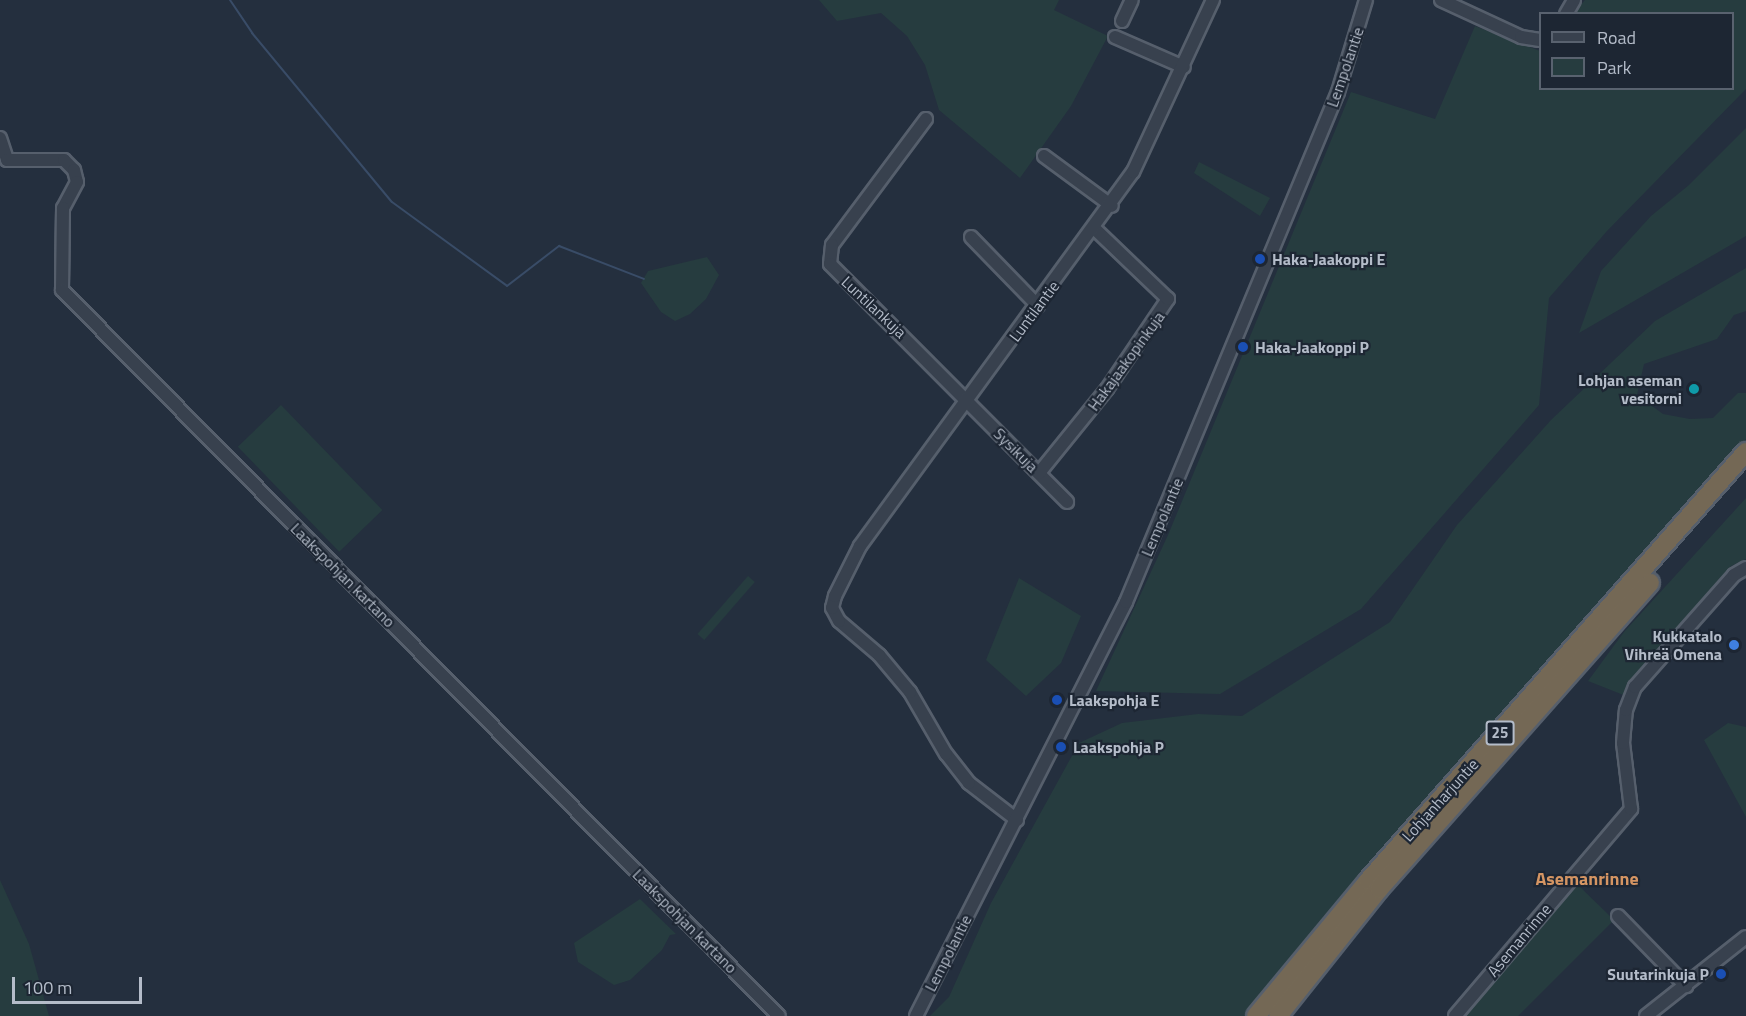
<!DOCTYPE html>
<meta charset="utf-8">
<style>
body{margin:0}
#map{position:relative;width:1746px;height:1016px;overflow:hidden;background:#242f3e;font-family:"Titillium Web",sans-serif}
div>[style]{position:absolute}
.green>*{inset:0;background:#263c3f;transform-origin:0 0}
.stream>*{height:2px;margin:-1px;padding:0 1px;transform-origin:1px;border-radius:1px;background:#394c67}
.roads{filter:drop-shadow(2px 0 #565f6c) drop-shadow(-2px 0 #565f6c) drop-shadow(0 2px #565f6c) drop-shadow(0 -2px #565f6c)}
.minor>*{height:12px;margin:-6px;padding:0 6px;transform-origin:6px;border-radius:6px;background:#38414e}
.highway>*{height:18px;margin:-9px;padding:0 9px;transform-origin:9px;border-radius:9px;background:#746855}
.dots>*{width:16px;height:16px;translate:-50% -50%;box-sizing:border-box;border:3px solid #1d2633;border-radius:50%}
span{translate:-50% -50%;white-space:nowrap;text-align:center;line-height:1.15;-webkit-text-stroke:4.5px #1d2633;paint-order:stroke}
.shield-label span{padding:2px 4px;background:#1d2633;border:2px solid;border-radius:4px;-webkit-text-stroke-width:0}
.shield-label{font-size:15px;color:#b4bcc9;font-weight:700}
.street-label{font-size:16px;color:#b4bcc9}
.poi-label{font-size:16px;color:#b4bcc9;font-weight:700}
.left{translate:0 -50%;text-align:left}
.right{translate:-100% -50%;text-align:right}
.neighbourhood-label{font-size:18px;color:#d59563;font-weight:700}
.legend{position:absolute;left:1539px;top:12px;width:195px;height:78px;box-sizing:border-box;background:#1d2633;border:2px solid #59626f;margin:0;padding:8px 10px;list-style:none;font-size:18px;color:#b4bcc9}
.legend li{display:flex;align-items:center;gap:12px;height:30px}
.legend b{width:30px;border:2px solid #59626f}
.scale{position:absolute;left:12px;top:977px;width:130px;height:27px;box-sizing:border-box;border:3px solid #b4bcc9;border-top:0;padding-left:8px;font-size:18px;line-height:21px;white-space:nowrap;color:#b4bcc9;-webkit-text-stroke:4px #1d2633;paint-order:stroke}
</style>
<div id="map">
<div class="green">
<div style="clip-path:polygon(819px 0,1059px 0,1054px 10px,1108px 36px,1071px 106px,1020px 178px,939px 110px,925px 65px,907px 36px,881px 13px,837px 21px)"></div>
<div style="clip-path:polygon(1585px 0,1746px 0,1746px 89px,1607px 231px,1549px 298px,1539px 405px,1361px 609px,1220px 694px,1096px 691px,1168px 535px,1351px 92px,1435px 119px,1475px 26px,1540px 51px,1540px 88px,1732px 88px,1732px 14px,1574px 13px)"></div>
<div style="clip-path:polygon(1746px 128px,1746px 236px,1579px 333px,1601px 271px,1651px 216px,1689px 185px)"></div>
<div style="clip-path:polygon(1199px 162px,1270px 198px,1260px 216px,1194px 173px)"></div>
<div style="clip-path:polygon(707px 257px,719px 275px,706px 299px,690px 314px,675px 321px,661px 312px,641px 283px,648px 271px)"></div>
<div style="clip-path:polygon(1746px 268px,1746px 311px,1734px 315px,1717px 339px,1644px 364px,1637px 395px,1663px 414px,1690px 419px,1713px 418px,1738px 393px,1746px 393px,1746px 439px,1622px 586px,1440px 784px,1248px 1016px,930px 1016px,949px 997px,991px 903px,1079px 743px,1122px 723px,1198px 714px,1242px 716px,1390px 622px,1457px 525px,1551px 420px,1655px 321px)"></div>
<div style="left:281px;top:405px;width:146px;height:60px;rotate:46deg"></div>
<div style="clip-path:polygon(1746px 498px,1746px 559px,1731px 566px,1720px 578px,1626px 696px,1588px 681px,1624px 632px)"></div>
<div style="left:748px;top:576px;width:9px;height:77px;rotate:41deg"></div>
<div style="clip-path:polygon(1019px 578px,1081px 616px,1061px 663px,1026px 696px,986px 660px)"></div>
<div style="clip-path:polygon(1728px 723px,1746px 727px,1746px 817px,1704px 740px)"></div>
<div style="clip-path:polygon(0 880px,29px 944px,49px 1016px,0 1016px)"></div>
<div style="clip-path:polygon(1576px 883px,1614px 920px,1518px 1016px,1463px 1016px)"></div>
<div style="clip-path:polygon(640px 899px,676px 934px,670px 935px,662px 950px,630px 980px,614px 985px,578px 962px,574px 943px)"></div>
</div>
<div class="stream">
<div style="left:230px;top:0;width:40px;rotate:56deg"></div>
<div style="left:252px;top:33px;width:219px;rotate:50.4deg"></div>
<div style="left:392px;top:202px;width:142px;rotate:36.1deg"></div>
<div style="left:507px;top:286px;width:66px;rotate:-37.6deg"></div>
<div style="left:559px;top:246px;width:91px;rotate:21.2deg"></div>
</div>
<div class="roads">
<div class="minor">
<div style="left:1441px;top:0;width:88px;rotate:24.8deg"></div>
<div style="left:1521px;top:37px;width:19px;rotate:9deg"></div>
<div style="left:1566px;top:14px;width:16px;rotate:-60deg"></div>
<div style="left:1122px;top:21px;width:23px;rotate:-65deg"></div>
<div style="left:1115px;top:37px;width:75px;rotate:23.5deg"></div>
<div style="left:926px;top:119px;width:157px;rotate:126.7deg"></div>
<div style="left:832px;top:245px;width:19px;rotate:96deg"></div>
<div style="left:830px;top:264px;width:336px;rotate:45.1deg"></div>
<div style="left:0;top:138px;width:23px;rotate:72deg"></div>
<div style="left:7px;top:160px;width:57px"></div>
<div style="left:64px;top:160px;width:14px;rotate:45deg"></div>
<div style="left:74px;top:170px;width:12px;rotate:76deg"></div>
<div style="left:77px;top:182px;width:30px;rotate:118deg"></div>
<div style="left:63px;top:208px;width:82px;rotate:90.7deg"></div>
<div style="left:62px;top:290px;width:1020px;rotate:45.36deg"></div>
<div style="left:1044px;top:156px;width:84px;rotate:36.3deg"></div>
<div style="left:971px;top:237px;width:96px;rotate:45.8deg"></div>
<div style="left:1039px;top:473px;width:108px;rotate:-51deg"></div>
<div style="left:1107px;top:389px;width:109px;rotate:-55.9deg"></div>
<div style="left:1168px;top:299px;width:101px;rotate:-136.2deg"></div>
<div style="left:1017px;top:820px;width:61px;rotate:-142.4deg"></div>
<div style="left:969px;top:783px;width:37px;rotate:-128deg"></div>
<div style="left:946px;top:754px;width:72px;rotate:-120.1deg"></div>
<div style="left:910px;top:692px;width:48px;rotate:-130deg"></div>
<div style="left:879px;top:655px;width:52px;rotate:-139.6deg"></div>
<div style="left:839px;top:621px;width:15px;rotate:-118deg"></div>
<div style="left:832px;top:608px;width:12px;rotate:-76deg"></div>
<div style="left:835px;top:596px;width:56px;rotate:-63.4deg"></div>
<div style="left:860px;top:546px;width:463px;rotate:-53.9deg"></div>
<div style="left:1133px;top:172px;width:190px;rotate:-65.1deg"></div>
<div style="left:1618px;top:916px;width:98px;rotate:45.8deg"></div>
<div style="left:916px;top:1016px;width:464px;rotate:-63.1deg"></div>
<div style="left:1126px;top:602px;width:552px;rotate:-67.43deg"></div>
<div style="left:1338px;top:92px;width:96px;rotate:-73.1deg"></div>
<div style="left:1455px;top:1016px;width:272px;rotate:-49.6deg"></div>
<div style="left:1631px;top:809px;width:66px;rotate:-96.9deg"></div>
<div style="left:1623px;top:743px;width:33px;rotate:-85deg"></div>
<div style="left:1626px;top:710px;width:25px;rotate:-69deg"></div>
<div style="left:1635px;top:687px;width:149px;rotate:-48.5deg"></div>
<div style="left:1734px;top:575px;width:14px;rotate:-30deg"></div>
<div style="left:1646px;top:1016px;width:127px;rotate:-38.3deg"></div>
</div>
<div class="highway">
<div style="left:1256px;top:1016px;width:175px;rotate:-50.3deg"></div>
<div style="left:1368px;top:881px;width:572px;rotate:-48.62deg"></div>
<div style="left:1278px;top:1016px;width:162px;rotate:-51.5deg"></div>
<div style="left:1379px;top:889px;width:409px;rotate:-48.5deg"></div>
</div>
</div>
<div class="dots">
<div style="left:1260px;top:259px;background:#1a4fb4"></div>
<div style="left:1243px;top:347px;background:#1a4fb4"></div>
<div style="left:1694px;top:389px;background:#0f9aa8"></div>
<div style="left:1734px;top:645px;background:#3f7fe0"></div>
<div style="left:1057px;top:700px;background:#1a4fb4"></div>
<div style="left:1061px;top:747px;background:#1a4fb4"></div>
<div style="left:1721px;top:974px;background:#1a4fb4"></div>
</div>
<div class="shield-label">
<span style="left:1500px;top:733px">25</span>
</div>
<div class="street-label">
<span style="left:1345px;top:67px;rotate:-71deg">Lempolantie</span>
<span style="left:874px;top:307px;rotate:43deg">Luntilankuja</span>
<span style="left:1034px;top:311px;rotate:-53deg">Luntilantie</span>
<span style="left:1126px;top:361px;rotate:-54deg">Hakajaakopinkuja</span>
<span style="left:1016px;top:450px;rotate:45deg">Sysikuja</span>
<span style="left:1162px;top:517px;rotate:-67deg">Lempolantie</span>
<span style="left:343px;top:575px;rotate:45deg">Laakspohjan kartano</span>
<span style="left:1440px;top:800px;rotate:-48deg">Lohjanharjuntie</span>
<span style="left:685px;top:921px;rotate:45deg">Laakspohjan kartano</span>
<span style="left:1519px;top:940px;rotate:-50deg">Asemanrinne</span>
<span style="left:948px;top:953px;rotate:-63deg">Lempolantie</span>
</div>
<div class="poi-label">
<span class="left" style="left:1272px;top:259px">Haka-Jaakoppi E</span>
<span class="left" style="left:1255px;top:347px">Haka-Jaakoppi P</span>
<span class="right" style="left:1682px;top:389px">Lohjan aseman<br>vesitorni</span>
<span class="right" style="left:1722px;top:645px">Kukkatalo<br>Vihreä Omena</span>
<span class="left" style="left:1069px;top:700px">Laakspohja E</span>
<span class="left" style="left:1073px;top:747px">Laakspohja P</span>
<span class="right" style="left:1709px;top:974px">Suutarinkuja P</span>
</div>
<div class="neighbourhood-label">
<span style="left:1587px;top:879px">Asemanrinne</span>
</div>
<ul class="legend">
<li><b style="height:8px;background:#38414e"></b>Road</li>
<li><b style="height:16px;background:#263c3f"></b>Park</li>
</ul>
<div class="scale">100 m</div>
</div>
